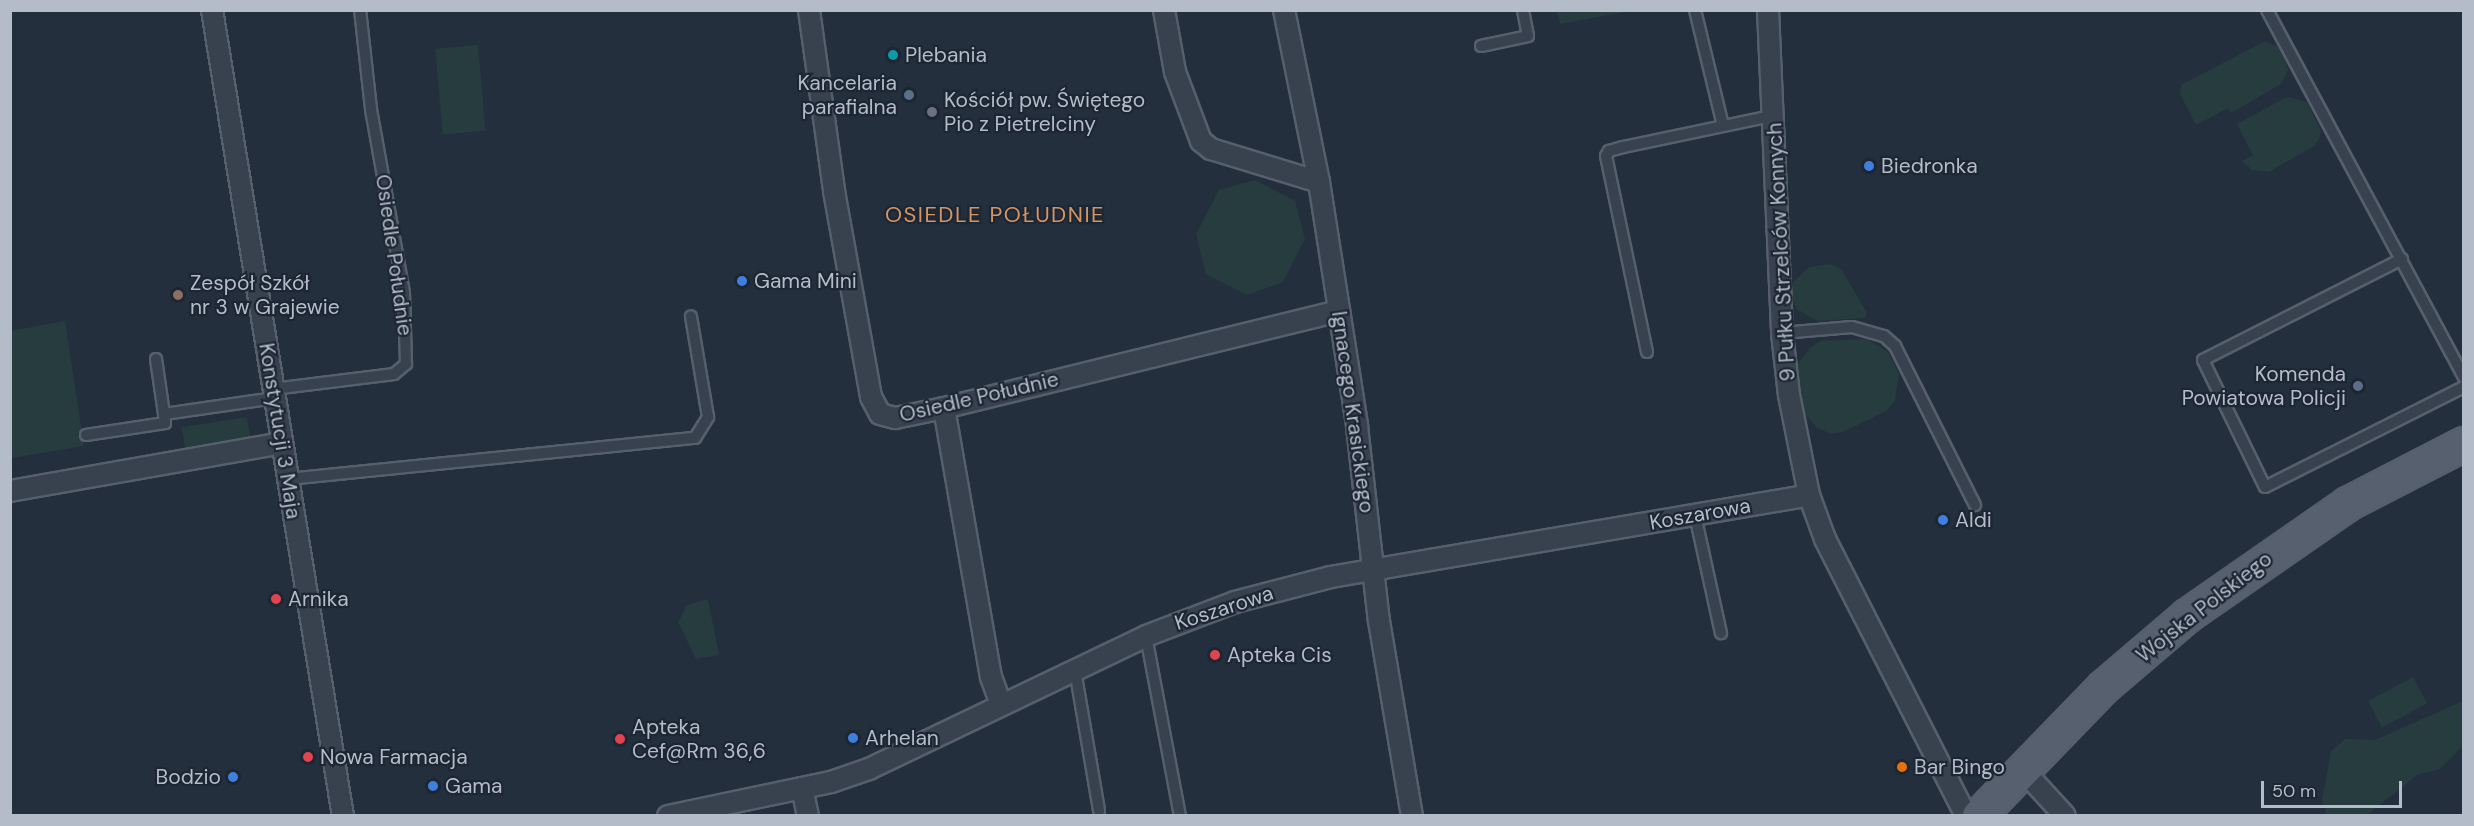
<!DOCTYPE html>
<meta charset="utf-8">
<style>
body{margin:0}
#map{position:relative;width:2474px;height:826px;overflow:hidden;background:#242f3e;font-family:"DM Sans",sans-serif}
div>[style]{position:absolute}
.green>*{inset:0;background:#263c3f;transform-origin:0 0}
.roads{filter:drop-shadow(2px 0 #565f6c) drop-shadow(-2px 0 #565f6c) drop-shadow(0 2px #565f6c) drop-shadow(0 -2px #565f6c)}
.lane>*{height:10px;margin:-5px;padding:0 5px;transform-origin:5px;border-radius:5px;background:#38414e}
.street>*{height:20px;margin:-10px;padding:0 10px;transform-origin:10px;border-radius:10px;background:#38414e}
.primary>*{height:32px;margin:-16px;padding:0 16px;transform-origin:16px;border-radius:16px;background:#56606e}
.dots>*{width:16px;height:16px;translate:-50% -50%;box-sizing:border-box;border:3px solid #1d2633;border-radius:50%}
span{translate:-50% -50%;white-space:nowrap;text-align:center;line-height:1.15;-webkit-text-stroke:4.5px #1d2633;paint-order:stroke}
.poi-label{font-size:21px;color:#b4bcc9}
.left{translate:0 -50%;text-align:left}
.right{translate:-100% -50%;text-align:right}
.street-label{font-size:21px;color:#b4bcc9}
.neighbourhood-label{font-size:22px;color:#d59563;letter-spacing:1.5px}
.frame{position:absolute;inset:0;border:12px solid #b4bcc9;pointer-events:none}
.scale{position:absolute;left:2261px;top:781px;width:141px;height:27px;box-sizing:border-box;border:3px solid #b4bcc9;border-top:0;padding-left:8px;font-size:18px;line-height:21px;white-space:nowrap;color:#b4bcc9;-webkit-text-stroke:4px #1d2633;paint-order:stroke}
</style>
<div id="map">
<div class="green">
<div style="clip-path:polygon(1636px 10px,1560px 24px,1557px 11px,1557px 10px)"></div>
<div style="clip-path:polygon(2265px 41px,2277px 46px,2286px 62px,2288px 70px,2281px 84px,2231px 113px,2228px 108px,2196px 125px,2180px 94px,2181px 85px)"></div>
<div style="left:478px;top:45px;width:86px;height:43px;rotate:85deg"></div>
<div style="clip-path:polygon(2287px 97px,2307px 102px,2321px 131px,2319px 140px,2314px 146px,2269px 172px,2252px 170px,2242px 161px,2253px 155px,2237px 124px)"></div>
<div style="clip-path:polygon(1255px 180px,1295px 201px,1305px 239px,1283px 282px,1247px 295px,1206px 274px,1196px 234px,1219px 190px)"></div>
<div style="clip-path:polygon(1830px 264px,1841px 269px,1867px 313px,1865px 318px,1817px 321px,1797px 309px,1789px 292px,1792px 283px,1809px 267px)"></div>
<div style="clip-path:polygon(65px 321px,84px 446px,11px 458px,11px 331px)"></div>
<div style="clip-path:polygon(1866px 339px,1887px 351px,1899px 374px,1895px 401px,1886px 411px,1845px 431px,1831px 434px,1816px 427px,1800px 408px,1797px 365px,1810px 348px,1820px 341px)"></div>
<div style="left:247px;top:417px;width:26px;height:66px;rotate:81deg"></div>
<div style="clip-path:polygon(708px 599px,719px 655px,696px 659px,678px 622px,687px 605px)"></div>
<div style="left:2413px;top:677px;width:30px;height:51px;rotate:62deg"></div>
<div style="clip-path:polygon(2463px 701px,2463px 746px,2440px 769px,2417px 775px,2367px 815px,2327px 815px,2322px 801px,2331px 751px,2345px 739px,2375px 740px)"></div>
</div>
<div class="roads">
<div class="lane">
<div style="left:1695px;top:10px;width:119px;rotate:76.4deg"></div>
<div style="left:2267px;top:10px;width:417px;rotate:61.8deg"></div>
<div style="left:1481px;top:46px;width:48px;rotate:-12deg"></div>
<div style="left:1528px;top:36px;width:26px;rotate:-101deg"></div>
<div style="left:2402px;top:259px;width:223px;rotate:153.1deg"></div>
<div style="left:2203px;top:360px;width:141px;rotate:64deg"></div>
<div style="left:2265px;top:487px;width:223px;rotate:-26.7deg"></div>
<div style="left:1782px;top:333px;width:70px;rotate:-4.9deg"></div>
<div style="left:1852px;top:327px;width:33px;rotate:16deg"></div>
<div style="left:1884px;top:336px;width:15px;rotate:42deg"></div>
<div style="left:1895px;top:346px;width:178px;rotate:63.3deg"></div>
<div style="left:1647px;top:352px;width:200px;rotate:-101.8deg"></div>
<div style="left:1606px;top:156px;width:6px;rotate:-59deg"></div>
<div style="left:1609px;top:151px;width:15px;rotate:-16deg"></div>
<div style="left:1623px;top:147px;width:152px;rotate:-11.8deg"></div>
<div style="left:156px;top:359px;width:56px;rotate:81.7deg"></div>
<div style="left:164px;top:414px;width:112px;rotate:-8.2deg"></div>
<div style="left:273px;top:389px;width:122px;rotate:-7.1deg"></div>
<div style="left:394px;top:374px;width:16px;rotate:-40deg"></div>
<div style="left:406px;top:364px;width:71px;rotate:-91.6deg"></div>
<div style="left:404px;top:293px;width:187px;rotate:-100.2deg"></div>
<div style="left:371px;top:109px;width:100px;rotate:-96.3deg"></div>
<div style="left:86px;top:435px;width:80px;rotate:-8.6deg"></div>
<div style="left:165px;top:423px;width:9px;rotate:-96deg"></div>
<div style="left:288px;top:479px;width:409px;rotate:-5.8deg"></div>
<div style="left:695px;top:438px;width:25px;rotate:-58deg"></div>
<div style="left:708px;top:417px;width:102px;rotate:-99.6deg"></div>
<div style="left:1695px;top:515px;width:121px;rotate:77.6deg"></div>
<div style="left:1146px;top:636px;width:183px;rotate:79.3deg"></div>
<div style="left:1075px;top:670px;width:143px;rotate:80.3deg"></div>
</div>
<div class="street">
<div style="left:212px;top:10px;width:817px;rotate:80.77deg"></div>
<div style="left:809px;top:10px;width:183px;rotate:82.1deg"></div>
<div style="left:834px;top:191px;width:209px;rotate:79.8deg"></div>
<div style="left:871px;top:397px;width:19px;rotate:62deg"></div>
<div style="left:880px;top:414px;width:16px;rotate:15deg"></div>
<div style="left:895px;top:418px;width:50px;rotate:-11.5deg"></div>
<div style="left:944px;top:408px;width:407px;rotate:-13.8deg"></div>
<div style="left:1164px;top:10px;width:63px;rotate:79.9deg"></div>
<div style="left:1175px;top:72px;width:74px;rotate:69.4deg"></div>
<div style="left:1201px;top:141px;width:13px;rotate:39deg"></div>
<div style="left:1211px;top:149px;width:113px;rotate:17deg"></div>
<div style="left:1284px;top:10px;width:176px;rotate:78.5deg"></div>
<div style="left:1319px;top:182px;width:247px;rotate:81.1deg"></div>
<div style="left:1357px;top:426px;width:196px;rotate:83.6deg"></div>
<div style="left:1379px;top:621px;width:198px;rotate:80.4deg"></div>
<div style="left:1768px;top:10px;width:323px;rotate:87.5deg"></div>
<div style="left:1782px;top:333px;width:62px;rotate:83.6deg"></div>
<div style="left:1789px;top:395px;width:102px;rotate:78.7deg"></div>
<div style="left:1809px;top:495px;width:47px;rotate:70deg"></div>
<div style="left:1825px;top:539px;width:311px;rotate:63deg"></div>
<div style="left:944px;top:408px;width:273px;rotate:80.1deg"></div>
<div style="left:991px;top:677px;width:30px;rotate:70deg"></div>
<div style="left:10px;top:491px;width:276px;rotate:-10deg"></div>
<div style="left:2023px;top:770px;width:62px;rotate:47.6deg"></div>
<div style="left:802px;top:788px;width:29px;rotate:78deg"></div>
<div style="left:668px;top:816px;width:167px;rotate:-11.8deg"></div>
<div style="left:831px;top:782px;width:40px;rotate:-18.9deg"></div>
<div style="left:869px;top:769px;width:307px;rotate:-25.6deg"></div>
<div style="left:1146px;top:636px;width:95px;rotate:-20.9deg"></div>
<div style="left:1235px;top:602px;width:99px;rotate:-14.6deg"></div>
<div style="left:1331px;top:577px;width:485px;rotate:-9.7deg"></div>
</div>
<div class="primary">
<div style="left:1979px;top:816px;width:180px;rotate:-45.9deg"></div>
<div style="left:2104px;top:687px;width:109px;rotate:-40.5deg"></div>
<div style="left:2187px;top:616px;width:196px;rotate:-34.8deg"></div>
<div style="left:2348px;top:504px;width:131px;rotate:-27.3deg"></div>
</div>
</div>
<div class="dots">
<div style="left:893px;top:55px;background:#0f9aa8"></div>
<div style="left:909px;top:95px;background:#5c6f8a"></div>
<div style="left:932px;top:112px;background:#6b7280"></div>
<div style="left:1869px;top:166px;background:#3f7fe0"></div>
<div style="left:742px;top:281px;background:#3f7fe0"></div>
<div style="left:178px;top:295px;background:#8d6e63"></div>
<div style="left:2358px;top:386px;background:#5c6f8a"></div>
<div style="left:1943px;top:520px;background:#3f7fe0"></div>
<div style="left:276px;top:599px;background:#e0444e"></div>
<div style="left:1215px;top:655px;background:#e0444e"></div>
<div style="left:853px;top:738px;background:#3f7fe0"></div>
<div style="left:620px;top:739px;background:#e0444e"></div>
<div style="left:308px;top:757px;background:#e0444e"></div>
<div style="left:1902px;top:767px;background:#e8710a"></div>
<div style="left:233px;top:777px;background:#3f7fe0"></div>
<div style="left:433px;top:786px;background:#3f7fe0"></div>
</div>
<div class="poi-label">
<span class="left" style="left:905px;top:55px">Plebania</span>
<span class="right" style="left:897px;top:95px">Kancelaria<br>parafialna</span>
<span class="left" style="left:944px;top:112px">Kościół pw. Świętego<br>Pio z Pietrelciny</span>
<span class="left" style="left:1881px;top:166px">Biedronka</span>
<span class="left" style="left:754px;top:281px">Gama Mini</span>
<span class="left" style="left:190px;top:295px">Zespół Szkół<br>nr 3 w Grajewie</span>
<span class="right" style="left:2346px;top:386px">Komenda<br>Powiatowa Policji</span>
<span class="left" style="left:1955px;top:520px">Aldi</span>
<span class="left" style="left:288px;top:599px">Arnika</span>
<span class="left" style="left:1227px;top:655px">Apteka Cis</span>
<span class="left" style="left:632px;top:739px">Apteka<br>Cef@Rm 36,6</span>
<span class="left" style="left:865px;top:738px">Arhelan</span>
<span class="left" style="left:320px;top:757px">Nowa Farmacja</span>
<span class="left" style="left:1914px;top:767px">Bar Bingo</span>
<span class="right" style="left:221px;top:777px">Bodzio</span>
<span class="left" style="left:445px;top:786px">Gama</span>
</div>
<div class="street-label">
<span style="left:1781px;top:252px;rotate:-93deg">9 Pułku Strzelców Konnych</span>
<span style="left:394px;top:255px;rotate:82deg">Osiedle Południe</span>
<span style="left:979px;top:397px;rotate:-13deg">Osiedle Południe</span>
<span style="left:1353px;top:412px;rotate:82deg">Ignacego Krasickiego</span>
<span style="left:280px;top:431px;rotate:81deg">Konstytucji 3 Maja</span>
<span style="left:1700px;top:514px;rotate:-10deg">Koszarowa</span>
<span style="left:2204px;top:607px;rotate:-38deg">Wojska Polskiego</span>
<span style="left:1224px;top:608px;rotate:-18deg">Koszarowa</span>
</div>
<div class="neighbourhood-label">
<span style="left:995px;top:215px">OSIEDLE POŁUDNIE</span>
</div>
<div class="frame"></div>
<div class="scale">50 m</div>
</div>
